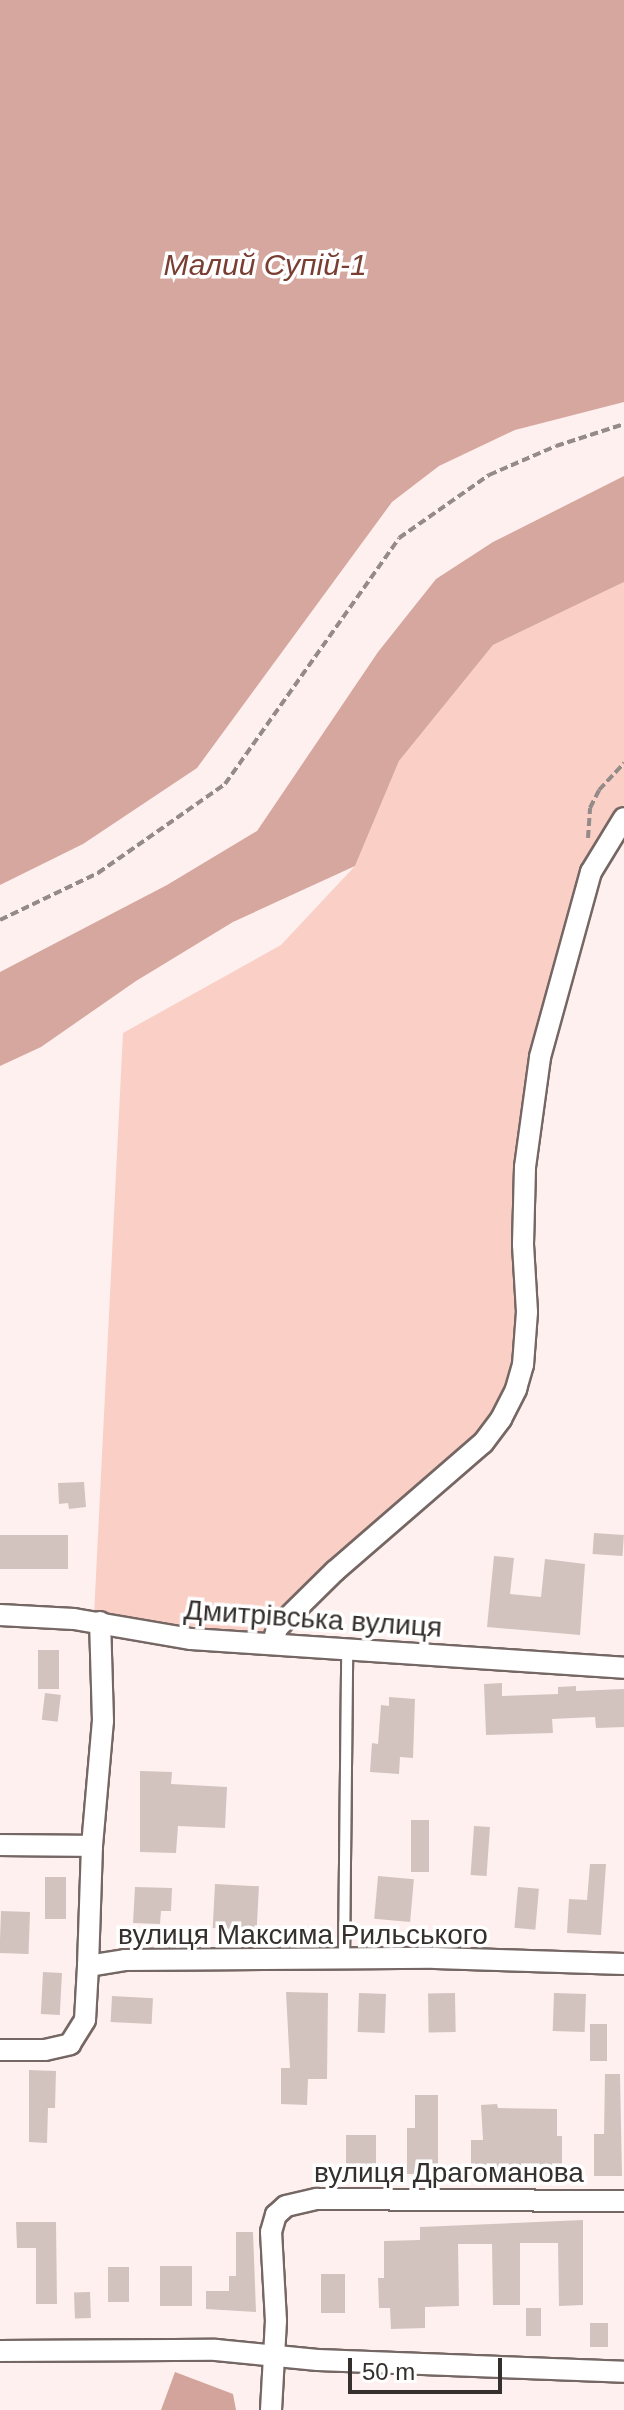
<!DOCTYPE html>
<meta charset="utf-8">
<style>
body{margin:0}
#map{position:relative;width:624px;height:2410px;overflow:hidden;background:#fef0ee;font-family:Helvetica,sans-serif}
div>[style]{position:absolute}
.green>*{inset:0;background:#f9cfc6}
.forest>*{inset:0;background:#d2a49b}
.water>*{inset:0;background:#d6a79e}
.building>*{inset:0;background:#d2c3bf;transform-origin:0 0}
.path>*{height:4px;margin-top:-2px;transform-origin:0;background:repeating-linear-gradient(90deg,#948a88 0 8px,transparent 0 12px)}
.roads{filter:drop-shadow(2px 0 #756764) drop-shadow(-2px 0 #756764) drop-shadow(0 2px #756764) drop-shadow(0 -2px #756764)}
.service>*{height:10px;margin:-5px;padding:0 5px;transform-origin:5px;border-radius:5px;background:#fff}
.minor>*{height:20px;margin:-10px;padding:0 10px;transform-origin:10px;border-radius:10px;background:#fff}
span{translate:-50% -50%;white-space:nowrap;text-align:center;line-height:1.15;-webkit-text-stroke:7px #fff;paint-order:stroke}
.street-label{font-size:28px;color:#352f2d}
.water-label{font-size:30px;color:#793d32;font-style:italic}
.scale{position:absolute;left:348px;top:2358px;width:154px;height:36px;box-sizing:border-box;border:4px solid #352f2d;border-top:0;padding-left:10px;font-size:24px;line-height:28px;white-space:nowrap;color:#352f2d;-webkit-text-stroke:6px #fff;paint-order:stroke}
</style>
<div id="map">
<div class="green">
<div style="clip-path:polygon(624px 582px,624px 805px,587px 856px,541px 1018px,518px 1250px,516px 1368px,486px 1430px,389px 1513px,338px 1551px,292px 1597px,266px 1634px,94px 1616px,123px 1033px,281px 945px,355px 866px,399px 761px,493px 645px)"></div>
</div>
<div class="forest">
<div style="clip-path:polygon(175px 2372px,233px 2394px,236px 2410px,161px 2410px)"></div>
</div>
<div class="water">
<div style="clip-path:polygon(0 0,624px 0,624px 402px,515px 430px,439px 466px,392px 502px,197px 768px,83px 844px,0 885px)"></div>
<div style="clip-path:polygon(624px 476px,624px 582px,493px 645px,399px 761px,355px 866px,233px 922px,136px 981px,41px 1047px,0 1066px,0 972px,167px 885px,257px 831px,378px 652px,436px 579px,493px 542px)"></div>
</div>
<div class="building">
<div style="clip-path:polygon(84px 1482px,86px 1507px,69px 1509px,68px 1503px,59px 1504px,58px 1483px)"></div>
<div style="left:594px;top:1533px;width:30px;height:21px;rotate:4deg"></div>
<div style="left:0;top:1535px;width:68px;height:34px"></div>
<div style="clip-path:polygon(494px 1556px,514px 1558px,510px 1594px,541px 1597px,545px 1559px,585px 1564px,580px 1635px,487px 1627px)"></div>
<div style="left:38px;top:1650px;width:21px;height:39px"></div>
<div style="clip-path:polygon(502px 1683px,502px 1696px,558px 1694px,558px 1687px,576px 1686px,576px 1691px,624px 1689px,624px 1727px,596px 1728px,595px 1717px,552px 1719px,553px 1733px,486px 1735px,484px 1684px)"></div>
<div style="left:45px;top:1693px;width:16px;height:27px;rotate:7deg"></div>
<div style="clip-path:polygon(389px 1697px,415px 1699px,413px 1758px,400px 1757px,399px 1774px,370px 1772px,372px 1743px,378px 1744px,381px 1705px,389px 1706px)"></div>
<div style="clip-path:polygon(140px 1771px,172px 1772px,171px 1784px,227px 1787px,225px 1828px,178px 1826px,176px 1853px,140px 1852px)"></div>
<div style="left:411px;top:1820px;width:18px;height:52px"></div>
<div style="left:474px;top:1826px;width:16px;height:49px;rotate:4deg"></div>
<div style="clip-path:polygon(590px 1864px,606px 1864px,601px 1935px,567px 1933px,569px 1899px,587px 1900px)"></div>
<div style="left:378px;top:1876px;width:36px;height:43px;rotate:5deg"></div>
<div style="left:45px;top:1877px;width:21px;height:42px"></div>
<div style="left:215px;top:1884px;width:44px;height:44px;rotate:3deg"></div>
<div style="clip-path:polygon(135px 1887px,172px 1888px,171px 1911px,161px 1911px,160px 1924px,133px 1923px)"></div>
<div style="left:518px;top:1887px;width:21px;height:41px;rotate:5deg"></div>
<div style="left:1px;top:1911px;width:29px;height:42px;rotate:2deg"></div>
<div style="left:43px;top:1972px;width:19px;height:42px;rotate:3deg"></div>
<div style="clip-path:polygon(286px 1992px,328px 1993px,327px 2079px,308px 2079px,307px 2105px,281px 2104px,281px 2068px,290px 2068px)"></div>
<div style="left:359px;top:1993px;width:27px;height:39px;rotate:2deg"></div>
<div style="left:455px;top:1993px;width:39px;height:27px;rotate:89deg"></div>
<div style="left:554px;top:1993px;width:32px;height:38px;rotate:2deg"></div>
<div style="left:112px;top:1996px;width:41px;height:26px;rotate:3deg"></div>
<div style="left:590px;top:2024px;width:17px;height:37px"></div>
<div style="clip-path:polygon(29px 2070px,56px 2071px,55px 2108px,48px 2108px,47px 2143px,29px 2142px)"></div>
<div style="clip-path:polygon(605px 2074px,620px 2074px,622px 2176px,594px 2176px,594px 2134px,604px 2134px)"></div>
<div style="clip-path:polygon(415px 2095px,438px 2095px,438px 2174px,407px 2174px,407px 2128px,415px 2128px)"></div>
<div style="clip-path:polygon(497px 2104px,498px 2108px,557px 2109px,557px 2136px,562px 2136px,562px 2177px,471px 2178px,471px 2140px,483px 2140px,481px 2105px)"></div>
<div style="left:346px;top:2135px;width:30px;height:40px"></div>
<div style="clip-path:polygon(583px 2220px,583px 2305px,559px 2306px,558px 2243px,520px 2243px,520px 2305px,493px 2305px,492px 2244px,458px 2244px,459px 2306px,425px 2307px,425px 2328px,391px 2329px,390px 2308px,379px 2308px,378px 2278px,384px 2278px,384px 2241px,420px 2240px,420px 2227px)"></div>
<div style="clip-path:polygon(16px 2222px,56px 2222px,57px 2304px,36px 2304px,36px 2248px,17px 2248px)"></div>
<div style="clip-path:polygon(236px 2232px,253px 2232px,256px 2312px,206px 2309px,206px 2291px,229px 2291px,229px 2276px,236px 2276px)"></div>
<div style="left:160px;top:2266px;width:32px;height:40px"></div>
<div style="left:108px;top:2267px;width:21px;height:35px"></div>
<div style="left:321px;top:2274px;width:24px;height:39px"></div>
<div style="left:90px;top:2292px;width:26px;height:16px;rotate:88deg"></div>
<div style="left:526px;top:2308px;width:15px;height:28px"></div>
<div style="left:590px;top:2323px;width:18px;height:24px"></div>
</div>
<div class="path">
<div style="left:588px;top:838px;width:30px;rotate:-86deg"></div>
<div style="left:590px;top:808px;width:20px;rotate:-63deg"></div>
<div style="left:599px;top:790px;width:37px;rotate:-47deg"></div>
<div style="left:0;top:920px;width:109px;rotate:-25.6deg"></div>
<div style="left:98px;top:873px;width:155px;rotate:-35deg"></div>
<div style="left:225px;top:784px;width:301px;rotate:-54.7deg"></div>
<div style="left:399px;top:538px;width:110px;rotate:-35deg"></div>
<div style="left:489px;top:475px;width:73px;rotate:-23.4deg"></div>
<div style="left:556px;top:446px;width:71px;rotate:-17.9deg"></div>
</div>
<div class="roads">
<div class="service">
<div style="left:344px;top:1959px;width:310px;rotate:-89.4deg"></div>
</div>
<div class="minor">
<div style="left:0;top:1615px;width:74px;rotate:3.1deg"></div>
<div style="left:74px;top:1619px;width:119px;rotate:9.7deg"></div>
<div style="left:191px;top:1639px;width:434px;rotate:3.8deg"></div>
<div style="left:273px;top:1643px;width:16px;rotate:-75deg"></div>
<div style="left:277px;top:1628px;width:81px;rotate:-44.5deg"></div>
<div style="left:335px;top:1571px;width:196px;rotate:-40.9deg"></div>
<div style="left:483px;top:1443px;width:30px;rotate:-53deg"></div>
<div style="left:501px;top:1419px;width:34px;rotate:-63deg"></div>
<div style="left:516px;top:1389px;width:25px;rotate:-74deg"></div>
<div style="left:523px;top:1365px;width:53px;rotate:-85.7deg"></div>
<div style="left:527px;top:1312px;width:68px;rotate:-93.4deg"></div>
<div style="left:523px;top:1244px;width:77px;rotate:-88.5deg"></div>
<div style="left:525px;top:1167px;width:111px;rotate:-82.2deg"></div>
<div style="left:540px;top:1057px;width:192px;rotate:-74.6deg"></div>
<div style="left:591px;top:872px;width:63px;rotate:-58.6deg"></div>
<div style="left:0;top:1845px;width:92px;rotate:0.6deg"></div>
<div style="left:88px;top:1966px;width:120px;rotate:-88.1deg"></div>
<div style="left:92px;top:1846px;width:125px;rotate:-85deg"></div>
<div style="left:103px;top:1721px;width:99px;rotate:-91.7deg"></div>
<div style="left:0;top:2050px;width:45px"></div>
<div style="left:45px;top:2050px;width:26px;rotate:-13deg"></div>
<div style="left:70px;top:2044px;width:28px;rotate:-58deg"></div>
<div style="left:85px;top:2020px;width:54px;rotate:-86.8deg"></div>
<div style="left:88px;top:1966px;width:37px;rotate:-9deg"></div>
<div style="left:125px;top:1960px;width:310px;rotate:-0.4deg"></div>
<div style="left:435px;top:1958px;width:189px;rotate:1.8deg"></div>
<div style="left:0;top:2351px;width:216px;rotate:-0.3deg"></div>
<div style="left:216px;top:2350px;width:102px;rotate:5.6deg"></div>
<div style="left:318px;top:2360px;width:306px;rotate:2.2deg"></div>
<div style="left:271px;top:2410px;width:89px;rotate:-86.8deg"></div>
<div style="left:276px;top:2321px;width:89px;rotate:-93.2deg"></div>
<div style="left:271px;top:2232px;width:18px;rotate:-74deg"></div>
<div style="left:276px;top:2215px;width:13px;rotate:-42deg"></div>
<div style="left:286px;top:2206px;width:32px;rotate:-13deg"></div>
<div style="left:317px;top:2199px;width:307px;rotate:0.4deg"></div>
</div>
</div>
<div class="street-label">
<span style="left:313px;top:1619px;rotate:4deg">Дмитрівська вулиця</span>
<span style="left:303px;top:1935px">вулиця Максима Рильського</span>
<span style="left:449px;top:2173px">вулиця Драгоманова</span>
</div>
<div class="water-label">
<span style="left:265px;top:265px">Малий Супій-1</span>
</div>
<div class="scale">50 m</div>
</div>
